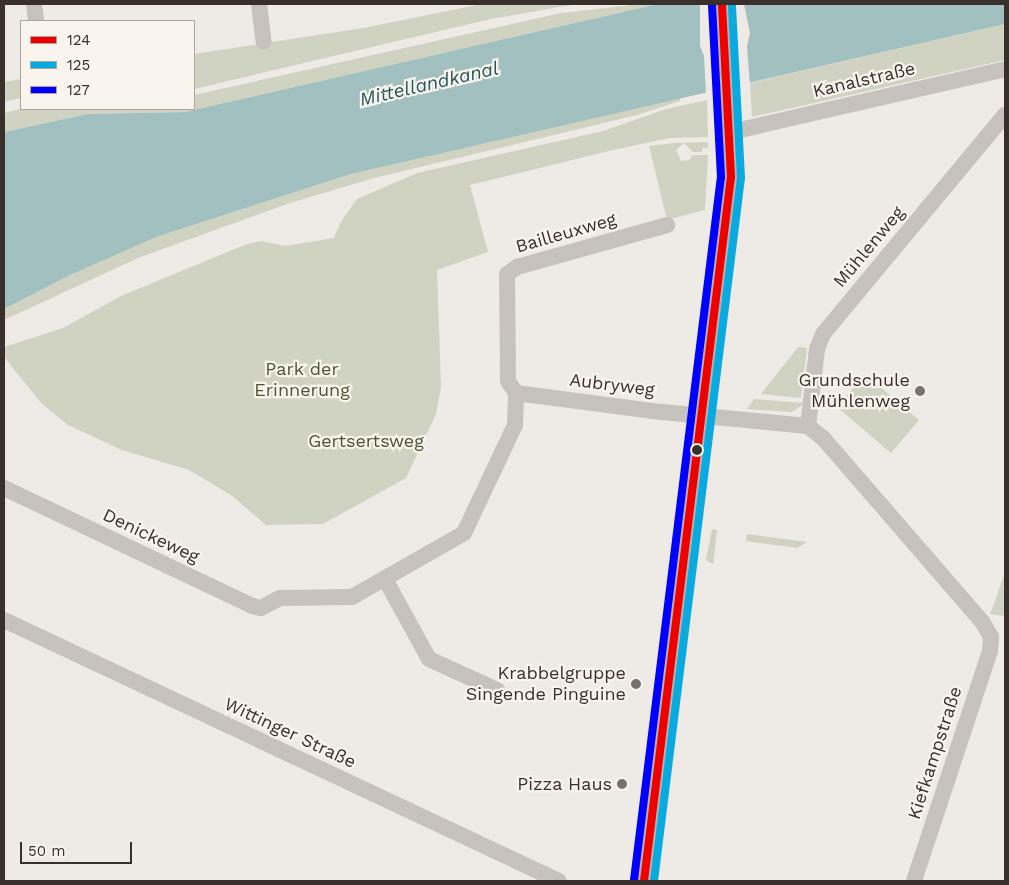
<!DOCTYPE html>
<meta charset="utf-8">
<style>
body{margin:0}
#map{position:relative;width:1009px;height:885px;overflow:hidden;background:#eeeae6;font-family:"Work Sans",sans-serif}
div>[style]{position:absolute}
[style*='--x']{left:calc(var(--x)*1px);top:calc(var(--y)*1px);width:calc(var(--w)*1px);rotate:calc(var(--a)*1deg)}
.green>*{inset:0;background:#d0d3c1}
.water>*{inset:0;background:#a2c0bf}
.pier>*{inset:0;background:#eeeae6}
.minor>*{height:16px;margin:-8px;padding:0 8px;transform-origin:8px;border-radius:8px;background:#c8c2be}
.secondary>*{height:22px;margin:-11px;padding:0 11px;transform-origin:11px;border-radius:11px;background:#b8b2ae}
.bus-1>*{height:8px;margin:-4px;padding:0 4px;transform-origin:4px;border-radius:4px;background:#e00}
.bus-2>*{height:8px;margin:-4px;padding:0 4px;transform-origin:4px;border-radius:4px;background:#09aadf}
.bus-3>*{height:8px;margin:-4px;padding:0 4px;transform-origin:4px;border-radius:4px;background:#00f}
.dots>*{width:14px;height:14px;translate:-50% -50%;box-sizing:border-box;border:2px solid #faf4ee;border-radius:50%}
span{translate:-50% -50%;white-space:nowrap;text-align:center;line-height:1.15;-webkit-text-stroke:4.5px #faf4ee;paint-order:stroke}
.street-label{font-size:18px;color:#39302c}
.park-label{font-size:18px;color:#4a5631}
.poi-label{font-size:18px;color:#39302c}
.right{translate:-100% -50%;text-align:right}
.water-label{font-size:19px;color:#245759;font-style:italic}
.frame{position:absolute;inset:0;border:5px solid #39302c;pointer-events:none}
.legend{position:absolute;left:20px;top:20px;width:175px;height:90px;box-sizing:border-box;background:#faf4ee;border:1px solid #ada6a0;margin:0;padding:6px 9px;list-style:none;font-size:15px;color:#39302c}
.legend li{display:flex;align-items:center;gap:10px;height:25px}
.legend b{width:25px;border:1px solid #ada6a0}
.scale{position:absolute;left:20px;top:842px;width:112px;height:22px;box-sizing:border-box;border:2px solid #39302c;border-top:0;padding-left:6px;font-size:15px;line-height:18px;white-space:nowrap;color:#39302c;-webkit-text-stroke:4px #faf4ee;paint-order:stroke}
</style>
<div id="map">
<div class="green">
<div style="clip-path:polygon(482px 4px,577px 4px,491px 19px,194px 89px,194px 54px,363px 28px)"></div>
<div style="clip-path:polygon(641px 4px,658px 4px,185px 112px,88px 114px,4px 132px,4px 113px,20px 109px,194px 109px,194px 95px,561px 13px)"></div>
<div style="clip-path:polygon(1005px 24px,1005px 60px,752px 117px,750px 83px)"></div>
<div style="clip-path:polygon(21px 79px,21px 98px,4px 102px,4px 82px)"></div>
<div style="clip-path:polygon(680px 97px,680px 101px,637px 115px,374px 178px,287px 204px,138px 258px,4px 320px,4px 309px,70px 275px,159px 236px,351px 174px)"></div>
<div style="clip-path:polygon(707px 100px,708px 137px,670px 138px,613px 150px,470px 185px,488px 252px,437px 270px,441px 387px,436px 414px,406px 478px,323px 524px,266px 525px,231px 495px,189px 470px,122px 450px,68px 425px,42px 404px,4px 357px,4px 347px,63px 328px,121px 296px,247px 244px,262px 241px,285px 246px,334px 238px,342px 220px,357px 199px,417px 173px,603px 131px,666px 109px)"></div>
<div style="clip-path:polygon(708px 142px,708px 148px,702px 148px,702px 152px,693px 152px,684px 143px,676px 150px,681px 161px,689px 160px,693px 155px,708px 155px,705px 210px,667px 220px,649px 146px,674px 143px)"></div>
<div style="clip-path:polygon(798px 347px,807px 348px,801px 398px,761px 394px)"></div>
<div style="clip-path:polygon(865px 374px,919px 420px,891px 453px,837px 407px)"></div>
<div style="clip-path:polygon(754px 399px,805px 403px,792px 412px,747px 409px)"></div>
<div style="clip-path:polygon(712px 529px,717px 530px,713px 564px,706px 560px)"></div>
<div style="clip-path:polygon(747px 534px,807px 542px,797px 548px,746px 541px)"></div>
<div style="clip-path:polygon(1005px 573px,1005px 616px,990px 614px,992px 609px)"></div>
</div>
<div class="water">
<div style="clip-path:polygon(658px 4px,1005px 4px,1005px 24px,351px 174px,159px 236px,70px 275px,4px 309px,4px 132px,88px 114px,185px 112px)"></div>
</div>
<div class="pier">
<div style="clip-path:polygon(700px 4px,744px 4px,750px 33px,747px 46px,750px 85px,706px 94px,704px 56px,700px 46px)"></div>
</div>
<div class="minor">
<div style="--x:34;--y:4;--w:17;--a:83"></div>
<div style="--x:259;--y:4;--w:38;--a:83"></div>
<div style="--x:731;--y:132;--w:281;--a:-12.9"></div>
<div style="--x:516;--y:393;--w:137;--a:7.5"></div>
<div style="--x:652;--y:411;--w:157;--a:5.5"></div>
<div style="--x:808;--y:426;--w:19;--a:39"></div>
<div style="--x:823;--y:438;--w:245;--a:49.1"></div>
<div style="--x:983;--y:623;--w:16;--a:60"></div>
<div style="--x:991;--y:637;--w:14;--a:94"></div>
<div style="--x:990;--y:651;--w:242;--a:108.3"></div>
<div style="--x:516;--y:393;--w:14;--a:-124"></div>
<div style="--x:508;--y:381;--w:107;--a:-90.5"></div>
<div style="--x:507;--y:274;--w:12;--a:-35"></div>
<div style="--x:517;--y:267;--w:156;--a:-15.6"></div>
<div style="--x:808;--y:426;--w:78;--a:-83.3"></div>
<div style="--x:817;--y:349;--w:16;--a:-68"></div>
<div style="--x:823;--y:334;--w:285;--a:-50.3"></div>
<div style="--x:4;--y:488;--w:275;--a:25.4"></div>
<div style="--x:252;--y:606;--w:9;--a:13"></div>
<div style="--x:261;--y:608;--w:21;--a:-28"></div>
<div style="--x:280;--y:598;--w:72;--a:-0.8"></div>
<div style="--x:352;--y:597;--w:129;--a:-29.7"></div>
<div style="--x:464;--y:533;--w:119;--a:-64.7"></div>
<div style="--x:515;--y:425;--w:32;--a:-88"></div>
<div style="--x:385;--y:579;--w:91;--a:61.2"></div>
<div style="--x:429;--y:659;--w:75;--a:24.5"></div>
<div style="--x:4;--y:620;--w:613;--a:25.19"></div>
</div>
<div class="secondary">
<div style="--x:644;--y:881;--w:709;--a:-82.96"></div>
<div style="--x:731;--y:177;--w:173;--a:-93"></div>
</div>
<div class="bus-1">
<div style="--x:644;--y:881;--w:709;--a:-82.96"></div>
<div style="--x:731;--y:177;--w:173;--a:-93"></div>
</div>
<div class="bus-2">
<div style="--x:654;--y:881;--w:708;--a:-82.95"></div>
<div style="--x:741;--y:178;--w:174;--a:-93"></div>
</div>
<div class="bus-3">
<div style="--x:634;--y:880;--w:708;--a:-82.95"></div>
<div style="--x:721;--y:177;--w:172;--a:-93"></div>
</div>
<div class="dots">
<div style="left:920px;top:391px;background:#78716d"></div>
<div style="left:697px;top:450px;background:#39302c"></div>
<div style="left:636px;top:684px;background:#78716d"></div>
<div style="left:622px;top:784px;background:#78716d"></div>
</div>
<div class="street-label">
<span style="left:864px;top:80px;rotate:-13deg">Kanalstraße</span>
<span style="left:566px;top:233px;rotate:-16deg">Bailleuxweg</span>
<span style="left:869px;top:247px;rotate:-50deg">Mühlenweg</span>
<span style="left:612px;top:385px;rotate:7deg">Aubryweg</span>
<span style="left:151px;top:536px;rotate:25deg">Denickeweg</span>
<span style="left:290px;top:733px;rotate:25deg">Wittinger Straße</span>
<span style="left:935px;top:753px;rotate:-72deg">Kiefkampstraße</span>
</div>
<div class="park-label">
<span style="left:302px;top:380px">Park der<br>Erinnerung</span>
<span style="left:366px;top:441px">Gertsertsweg</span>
</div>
<div class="poi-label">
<span class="right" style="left:910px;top:391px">Grundschule<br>Mühlenweg</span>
<span class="right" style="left:626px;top:684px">Krabbelgruppe<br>Singende Pinguine</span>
<span class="right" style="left:612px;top:784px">Pizza Haus</span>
</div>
<div class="water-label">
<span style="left:429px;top:84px;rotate:-13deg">Mittellandkanal</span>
</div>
<div class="frame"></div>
<ul class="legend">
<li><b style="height:6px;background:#e00"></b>124</li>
<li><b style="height:6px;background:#09aadf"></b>125</li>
<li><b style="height:6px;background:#00f"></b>127</li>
</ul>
<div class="scale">50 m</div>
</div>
